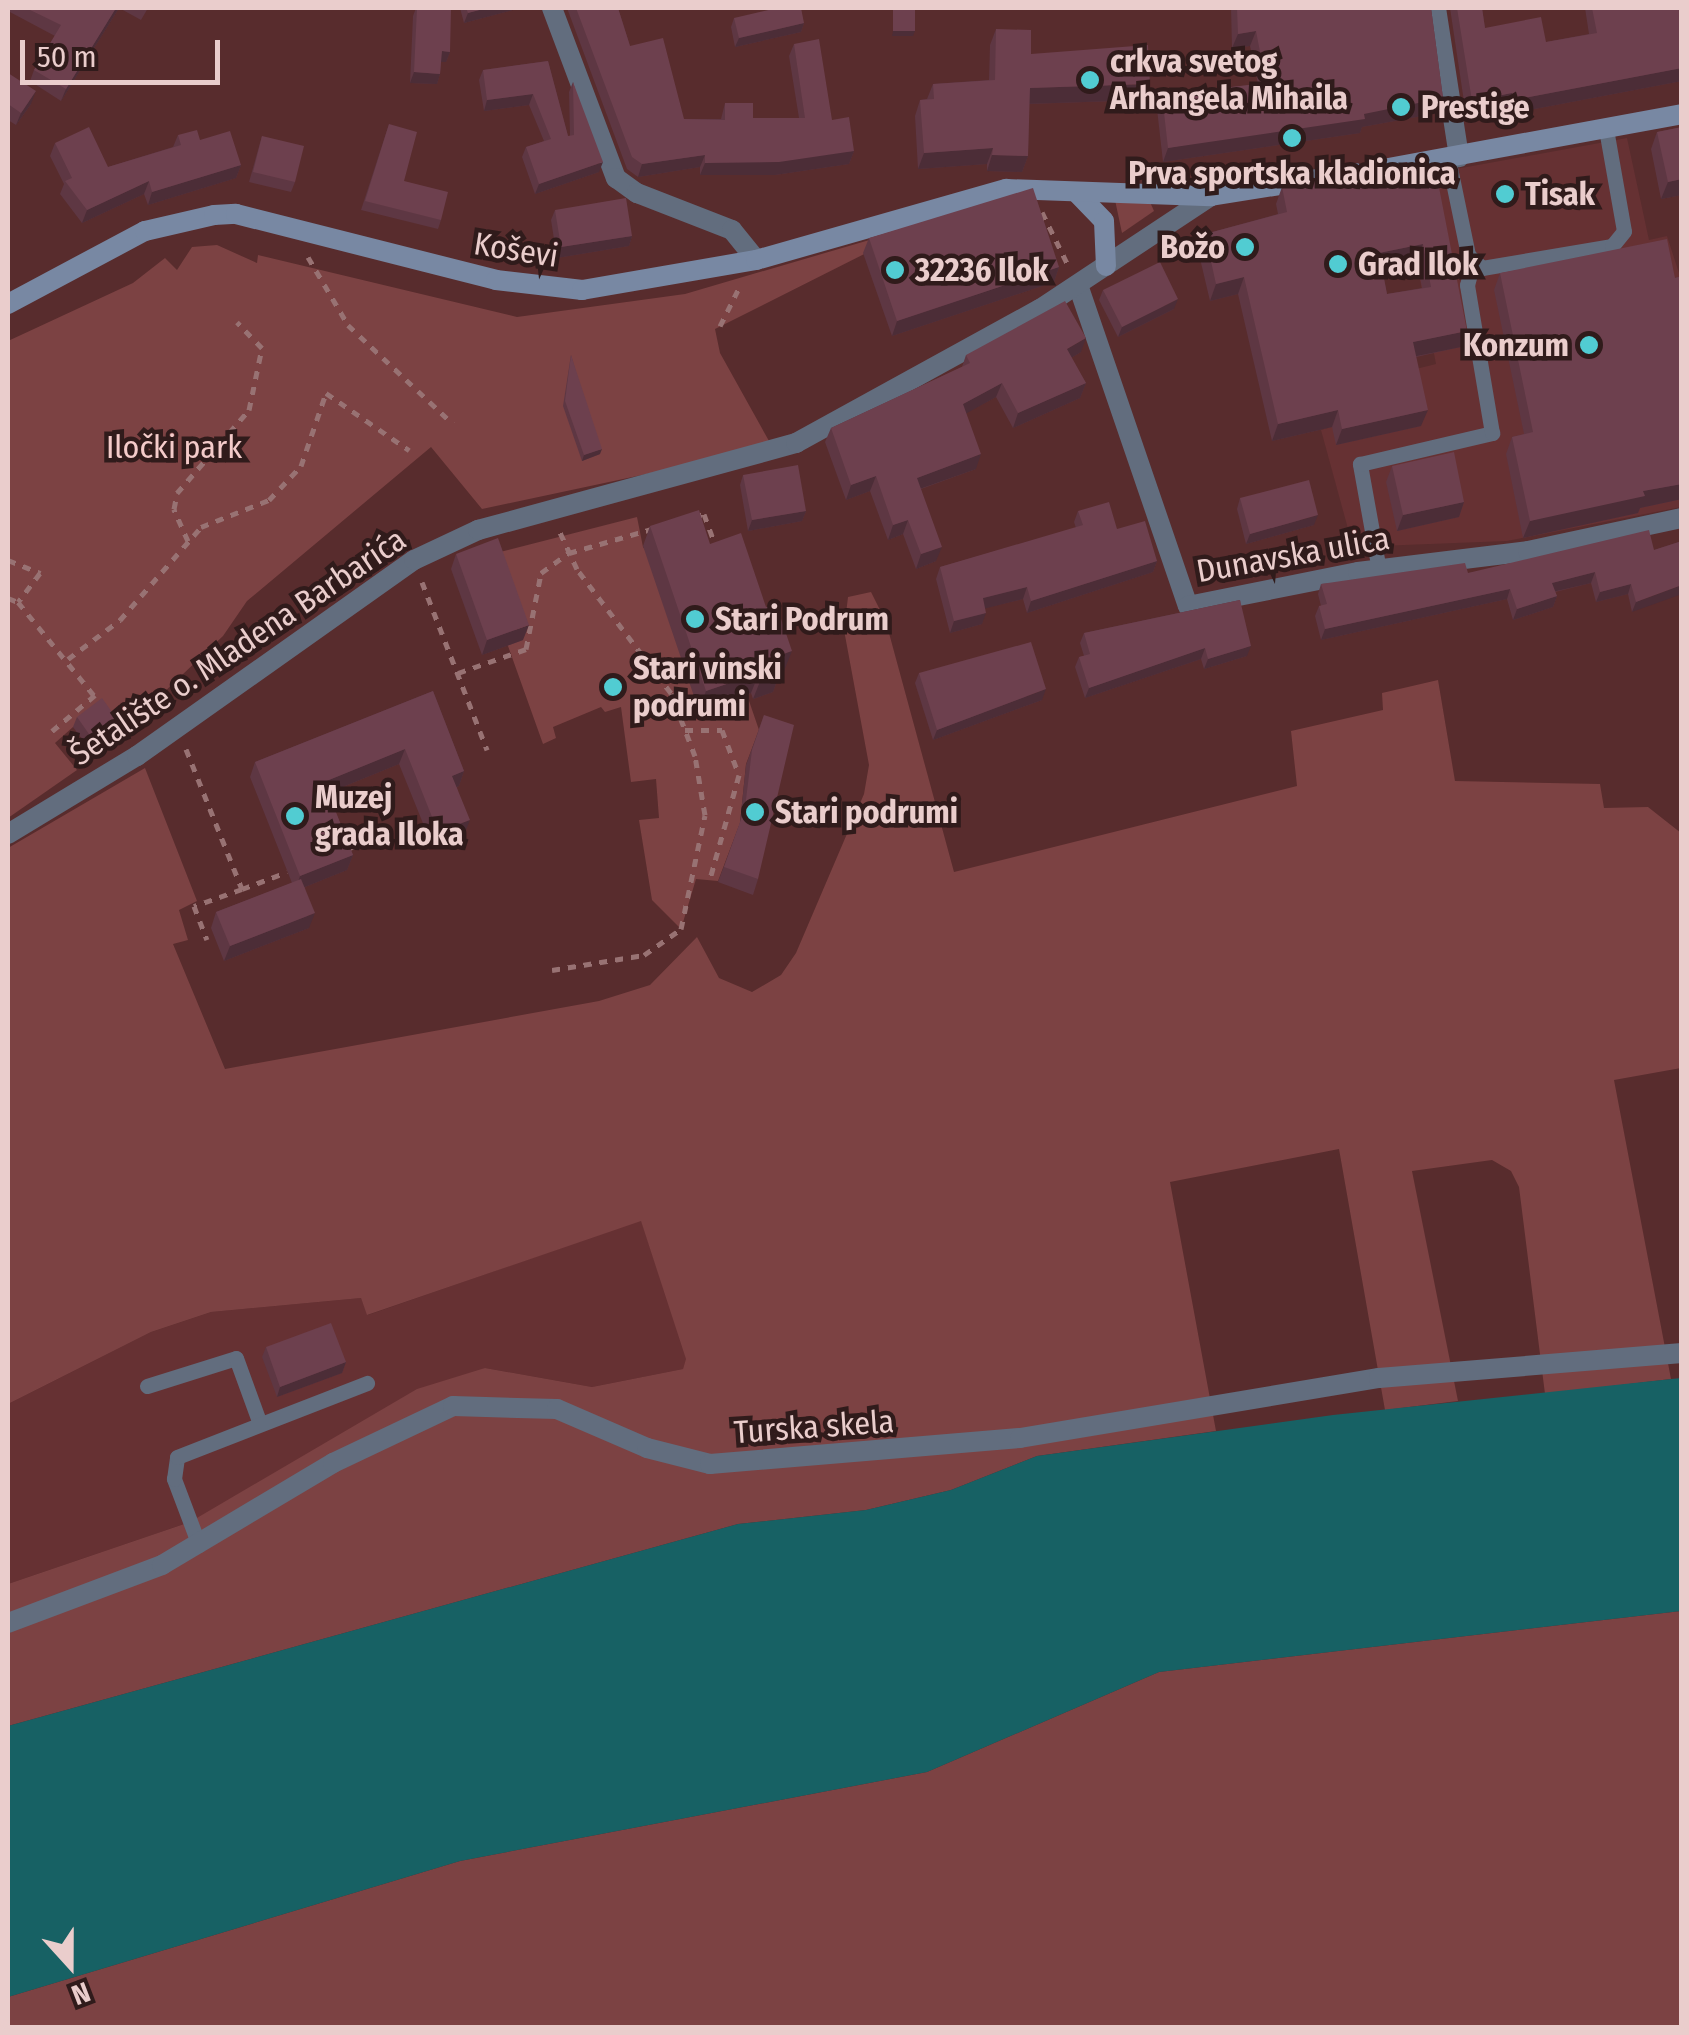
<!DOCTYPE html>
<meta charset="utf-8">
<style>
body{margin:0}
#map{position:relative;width:1689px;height:2035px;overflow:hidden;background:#582c2d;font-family:"Fira Sans Condensed",sans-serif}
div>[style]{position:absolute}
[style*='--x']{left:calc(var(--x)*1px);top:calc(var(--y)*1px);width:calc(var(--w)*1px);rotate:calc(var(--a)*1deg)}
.built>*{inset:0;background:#663133}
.green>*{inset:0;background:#7c4243}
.water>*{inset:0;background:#176164}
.path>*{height:5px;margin-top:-2.5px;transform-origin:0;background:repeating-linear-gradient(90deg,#987273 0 8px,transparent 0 16px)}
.service>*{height:15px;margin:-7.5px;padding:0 7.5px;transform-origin:7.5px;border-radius:7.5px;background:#626d7e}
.minor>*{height:20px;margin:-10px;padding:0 10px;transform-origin:10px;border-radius:10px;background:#626d7e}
.secondary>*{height:20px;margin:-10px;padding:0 10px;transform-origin:10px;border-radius:10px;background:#7888a3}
.wall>*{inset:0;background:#5e3743}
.shaded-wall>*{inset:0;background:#4c2d37}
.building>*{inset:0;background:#6d404e}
.dots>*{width:28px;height:28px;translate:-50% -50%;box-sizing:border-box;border:5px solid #301b1b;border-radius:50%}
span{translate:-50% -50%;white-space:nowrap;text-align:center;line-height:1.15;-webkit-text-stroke:9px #301b1b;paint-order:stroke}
.poi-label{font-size:32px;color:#eacdcc;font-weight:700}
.left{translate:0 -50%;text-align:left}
.right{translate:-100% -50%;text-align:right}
.street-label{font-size:32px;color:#eacdcc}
.park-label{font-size:32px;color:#f4cbca}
.frame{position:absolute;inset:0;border:10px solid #eacdcc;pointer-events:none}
.north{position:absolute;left:20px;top:1915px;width:100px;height:100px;-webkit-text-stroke:8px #301b1b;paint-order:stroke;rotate:159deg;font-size:28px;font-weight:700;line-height:40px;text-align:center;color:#eacdcc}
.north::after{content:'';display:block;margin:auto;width:35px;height:45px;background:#eacdcc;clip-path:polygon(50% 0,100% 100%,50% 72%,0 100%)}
.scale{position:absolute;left:20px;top:40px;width:200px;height:45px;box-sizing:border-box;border:5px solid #eacdcc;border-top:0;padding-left:12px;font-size:30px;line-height:35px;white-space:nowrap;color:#eacdcc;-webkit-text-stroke:8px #301b1b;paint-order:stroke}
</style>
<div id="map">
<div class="built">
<div style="clip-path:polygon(1627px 138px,1649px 240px,1667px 236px,1681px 279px,1681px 507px,1507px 541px,1353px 547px,1321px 430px,1331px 427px,1323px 392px,1436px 364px,1401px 179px)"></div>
<div style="clip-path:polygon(641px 1220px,687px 1358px,683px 1369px,592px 1387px,485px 1368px,190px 1522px,8px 1584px,8px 1404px,151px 1332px,211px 1312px,361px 1298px,368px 1315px)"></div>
</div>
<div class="green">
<div style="clip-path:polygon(1115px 200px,1150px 202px,1154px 211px,1122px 233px)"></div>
<div style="clip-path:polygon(924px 224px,715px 329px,720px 353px,769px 441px,750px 452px,482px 509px,431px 447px,247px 601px,223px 636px,118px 736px,73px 727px,55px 743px,77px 770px,8px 818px,8px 341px,133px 283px,165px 258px,177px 270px,192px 247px,217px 245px,257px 263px,258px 255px,517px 317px,685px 294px)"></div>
<div style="clip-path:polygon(637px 517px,643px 547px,747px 695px,759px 730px,746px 764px,740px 823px,718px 881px,696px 879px,681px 929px,652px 900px,639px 820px,659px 818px,656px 779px,631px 782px,621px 707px,605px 712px,601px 707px,553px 727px,556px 738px,543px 744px,508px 646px,492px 554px)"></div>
<div style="clip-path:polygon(871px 592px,886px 622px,954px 872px,1297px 786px,1291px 731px,1383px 710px,1382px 693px,1438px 680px,1455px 781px,1600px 784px,1604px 808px,1648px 807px,1681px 833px,1681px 1068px,1614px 1080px,1671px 1379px,1545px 1394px,1519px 1187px,1511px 1171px,1492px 1160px,1412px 1171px,1458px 1401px,1385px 1410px,1339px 1149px,1170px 1182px,1216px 1431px,1037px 1456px,951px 1490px,866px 1510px,738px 1524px,8px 1726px,8px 1584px,190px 1522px,417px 1389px,485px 1368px,592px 1387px,683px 1369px,686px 1359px,641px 1221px,367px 1315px,361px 1298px,211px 1312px,151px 1332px,8px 1404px,8px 848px,145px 768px,197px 901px,179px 910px,188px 940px,173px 944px,225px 1069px,599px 1001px,650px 985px,697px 937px,719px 978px,752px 992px,781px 975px,796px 953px,864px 794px,869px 765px,844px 630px,848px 597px)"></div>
<div style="clip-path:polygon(1681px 1611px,1681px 2027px,8px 2028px,8px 1997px,460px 1861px,927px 1772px,1159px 1672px)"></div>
</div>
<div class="water">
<div style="clip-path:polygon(1681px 1378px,1681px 1611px,1159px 1672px,927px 1772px,460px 1861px,8px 1997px,8px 1726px,738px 1524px,866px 1510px,951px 1490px,1037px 1456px,1333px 1415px)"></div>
</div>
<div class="path">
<div style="--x:1042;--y:212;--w:59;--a:63.9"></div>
<div style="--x:308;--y:257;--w:79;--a:59.5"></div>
<div style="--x:348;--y:325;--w:144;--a:43.3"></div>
<div style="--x:720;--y:326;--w:47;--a:-63.4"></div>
<div style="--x:694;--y:517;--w:10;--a:-17"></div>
<div style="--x:704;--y:514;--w:33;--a:70"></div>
<div style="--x:188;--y:541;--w:35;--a:-114"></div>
<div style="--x:174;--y:509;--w:16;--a:-79"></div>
<div style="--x:177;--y:493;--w:110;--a:-49.1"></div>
<div style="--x:249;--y:410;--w:63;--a:-78.2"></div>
<div style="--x:262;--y:348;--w:36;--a:-134"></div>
<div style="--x:8;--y:560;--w:35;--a:22"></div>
<div style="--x:40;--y:573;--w:36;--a:127"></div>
<div style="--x:422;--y:582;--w:180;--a:68.8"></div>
<div style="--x:8;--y:598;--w:11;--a:22"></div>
<div style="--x:18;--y:602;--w:132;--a:50.9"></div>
<div style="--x:68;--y:659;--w:65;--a:-36.9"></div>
<div style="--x:120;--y:620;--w:123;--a:-48.9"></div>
<div style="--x:201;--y:527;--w:73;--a:-21.7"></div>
<div style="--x:269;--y:500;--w:47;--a:-46.7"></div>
<div style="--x:301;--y:466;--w:77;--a:-71.1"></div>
<div style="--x:326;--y:393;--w:101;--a:34.5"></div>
<div style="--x:458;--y:673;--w:72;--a:-19.4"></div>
<div style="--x:526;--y:649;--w:77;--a:-78.8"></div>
<div style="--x:541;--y:573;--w:34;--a:-36"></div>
<div style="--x:569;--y:553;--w:90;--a:-16.2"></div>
<div style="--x:685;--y:730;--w:37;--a:0"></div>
<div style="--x:722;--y:730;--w:48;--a:69.3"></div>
<div style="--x:739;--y:775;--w:108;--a:105.6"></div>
<div style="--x:52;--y:731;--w:56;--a:-39.9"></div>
<div style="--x:186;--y:749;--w:151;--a:68.2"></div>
<div style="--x:242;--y:889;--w:51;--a:160.5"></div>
<div style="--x:194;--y:906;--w:36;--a:69"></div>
<div style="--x:347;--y:849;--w:27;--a:-20"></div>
<div style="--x:242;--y:889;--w:48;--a:-20.7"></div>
<div style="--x:552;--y:970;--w:93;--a:-9.3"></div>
<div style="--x:644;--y:955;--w:45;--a:-35.1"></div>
<div style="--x:681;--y:929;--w:116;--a:-78.1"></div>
<div style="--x:705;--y:815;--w:60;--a:-99.6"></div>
<div style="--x:695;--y:756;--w:67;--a:-110.9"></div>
<div style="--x:671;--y:693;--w:156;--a:-127.2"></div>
<div style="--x:577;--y:569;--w:43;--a:-114.8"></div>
</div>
<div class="service">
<div style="--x:1448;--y:158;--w:99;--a:78.3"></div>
<div style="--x:1468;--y:255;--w:19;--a:43"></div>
<div style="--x:1482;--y:268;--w:132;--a:-9.6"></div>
<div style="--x:1612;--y:246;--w:19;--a:-51"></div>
<div style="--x:1624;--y:231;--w:104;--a:-100"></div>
<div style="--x:1379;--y:570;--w:108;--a:-100.2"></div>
<div style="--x:1360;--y:464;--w:136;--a:-13.2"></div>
<div style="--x:1492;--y:433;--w:150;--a:-99.6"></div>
<div style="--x:1467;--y:285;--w:23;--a:-75"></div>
<div style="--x:147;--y:1386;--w:93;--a:-17.5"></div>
<div style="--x:236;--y:1358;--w:70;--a:70"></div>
<div style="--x:199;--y:1545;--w:71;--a:-110.7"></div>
<div style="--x:174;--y:1479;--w:22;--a:-82"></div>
<div style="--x:177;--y:1457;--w:204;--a:-21.3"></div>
</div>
<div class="minor">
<div style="--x:552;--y:8;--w:182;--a:69.4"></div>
<div style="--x:616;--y:178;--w:26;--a:36"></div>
<div style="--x:637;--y:193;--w:102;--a:21.3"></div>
<div style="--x:732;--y:230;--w:38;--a:51"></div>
<div style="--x:1436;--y:8;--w:151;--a:81.2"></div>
<div style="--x:1078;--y:285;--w:339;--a:71.1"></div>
<div style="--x:1188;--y:606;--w:173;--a:-11.3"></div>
<div style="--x:1358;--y:572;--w:171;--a:-7"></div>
<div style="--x:1528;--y:551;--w:157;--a:-12.1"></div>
<div style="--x:8;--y:834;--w:151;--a:-31.2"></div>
<div style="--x:137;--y:756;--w:339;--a:-35.3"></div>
<div style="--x:414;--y:560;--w:71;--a:-25.1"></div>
<div style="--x:478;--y:530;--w:330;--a:-15.3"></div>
<div style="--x:796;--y:443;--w:278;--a:-28.8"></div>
<div style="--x:1040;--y:309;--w:205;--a:-33.5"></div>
<div style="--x:8;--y:1623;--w:165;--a:-20.6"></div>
<div style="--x:162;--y:1565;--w:199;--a:-30.8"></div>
<div style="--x:333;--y:1463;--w:133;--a:-25.4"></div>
<div style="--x:453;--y:1406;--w:104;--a:1.7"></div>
<div style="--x:557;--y:1409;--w:98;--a:23.4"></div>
<div style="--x:647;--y:1448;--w:65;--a:14.3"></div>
<div style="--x:710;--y:1464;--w:311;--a:-4.8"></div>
<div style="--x:1020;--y:1438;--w:364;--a:-9.5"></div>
<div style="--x:1379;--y:1378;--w:304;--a:-4.7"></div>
</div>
<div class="secondary">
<div style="--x:1383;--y:169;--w:304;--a:-10.4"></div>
<div style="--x:1076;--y:192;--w:40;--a:46"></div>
<div style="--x:1104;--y:221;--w:45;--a:87.5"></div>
<div style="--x:8;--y:304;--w:155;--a:-28.1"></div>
<div style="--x:145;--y:231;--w:71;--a:-13.1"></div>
<div style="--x:214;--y:215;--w:22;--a:-3"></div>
<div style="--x:236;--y:214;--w:268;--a:14.2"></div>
<div style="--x:496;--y:280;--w:87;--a:6.6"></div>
<div style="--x:582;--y:290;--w:177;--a:-9.8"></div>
<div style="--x:756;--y:260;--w:260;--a:-15.9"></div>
<div style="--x:1006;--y:189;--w:205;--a:2"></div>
<div style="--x:1211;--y:196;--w:146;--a:-9.1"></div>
</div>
<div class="wall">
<div style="clip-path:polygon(8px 8px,119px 8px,61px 101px,30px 81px,34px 70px,55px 36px,8px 11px)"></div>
<div style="clip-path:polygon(121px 8px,148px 8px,141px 20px,121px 9px)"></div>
<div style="clip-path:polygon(416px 8px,450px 52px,446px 62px,441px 62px,440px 74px,437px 84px,410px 83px,413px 16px)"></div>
<div style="clip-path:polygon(460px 8px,520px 8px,464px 23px)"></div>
<div style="clip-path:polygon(567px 8px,618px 8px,630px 46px,684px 119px,721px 119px,725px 103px,753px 118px,799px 118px,789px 56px,794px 44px,832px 120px,854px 151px,849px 164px,775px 175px,700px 175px,700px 167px,638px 177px,627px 169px)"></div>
<div style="clip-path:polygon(1231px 8px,1431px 8px,1443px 98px,1438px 113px,1362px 127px,1360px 133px,1163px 162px,1157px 109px,1162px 95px,1258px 84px,1250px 46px,1232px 48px)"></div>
<div style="clip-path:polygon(1450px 8px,1482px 8px,1485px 28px,1546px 42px,1589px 34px,1585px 8px,1682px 8px,1682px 81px,1508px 114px,1507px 107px,1466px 115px)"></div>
<div style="clip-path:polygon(734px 18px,804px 23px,801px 32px,735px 47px,731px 27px)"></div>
<div style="clip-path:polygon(996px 29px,1031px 54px,1144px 100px,1029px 104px,1028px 156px,1022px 172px,987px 171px,987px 164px,918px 169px,915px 116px,920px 100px,927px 99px,933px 84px,989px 80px,990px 45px)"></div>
<div style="clip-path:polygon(548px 61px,568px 136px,570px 136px,569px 92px,573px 82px,599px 172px,535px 194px,522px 157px,526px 147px,544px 141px,529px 105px,484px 111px,479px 80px,483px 70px)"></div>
<div style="clip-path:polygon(8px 73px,31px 104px,16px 125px,8px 120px)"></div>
<div style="clip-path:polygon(389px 124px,404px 181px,441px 220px,438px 229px,361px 210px)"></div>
<div style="clip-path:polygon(1682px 127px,1682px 195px,1661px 199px,1651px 149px,1657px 132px)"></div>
<div style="clip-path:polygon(178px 135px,200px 140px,241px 165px,236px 178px,148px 205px,144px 194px,82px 223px,60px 194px,64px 184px,50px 156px,55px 143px,108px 167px,173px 147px)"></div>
<div style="clip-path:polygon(262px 136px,295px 182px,291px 192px,249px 182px)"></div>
<div style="clip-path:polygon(evenodd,1410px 177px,1461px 347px,1416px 357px,1421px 426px,1336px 445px,1332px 427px,1272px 441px,1238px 294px,1210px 301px,1198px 250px,1205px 234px,1278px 214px,1276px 204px,1282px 187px,1410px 177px,1417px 261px,1422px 288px,1387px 294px,1382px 268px,1417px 261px)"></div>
<div style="clip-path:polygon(555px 210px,632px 236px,629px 246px,557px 258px,551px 220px)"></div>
<div style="clip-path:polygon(869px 238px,1059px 267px,1054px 282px,892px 336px,863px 253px)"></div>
<div style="clip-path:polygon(1500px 273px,1675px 278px,1682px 276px,1682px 499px,1640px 508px,1638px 513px,1523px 538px,1506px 454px,1512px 437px,1524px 434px,1494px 290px)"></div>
<div style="clip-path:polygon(1103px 290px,1174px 309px,1118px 337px,1099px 300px)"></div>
<div style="clip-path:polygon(1081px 352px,1071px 358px,1086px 383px,1080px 398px,1013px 428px,996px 397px,966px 413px,976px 469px,921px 489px,936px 561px,916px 569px,903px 534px,888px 540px,870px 491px,846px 500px,825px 442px,831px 428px,962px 367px,966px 355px)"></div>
<div style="clip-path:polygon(571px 355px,600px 454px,582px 461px,563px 406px)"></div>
<div style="clip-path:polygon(1392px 466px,1464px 502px,1459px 517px,1397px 531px,1386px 482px)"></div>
<div style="clip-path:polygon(743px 475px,806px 511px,802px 521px,748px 531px,740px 485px)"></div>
<div style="clip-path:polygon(1240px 498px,1314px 525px,1246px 544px,1237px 509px)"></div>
<div style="clip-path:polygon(1078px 511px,1117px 529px,1157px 561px,1153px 572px,1027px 613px,1023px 599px,985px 608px,982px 624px,950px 633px,936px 579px,940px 567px,1076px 528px,1074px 522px)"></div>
<div style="clip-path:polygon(650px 526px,710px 544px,784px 671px,780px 672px,773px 692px,753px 699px,751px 693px,699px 711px,643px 546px)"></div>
<div style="clip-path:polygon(1682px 541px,1632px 612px,1628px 594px,1596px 602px,1591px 583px,1555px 592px,1557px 596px,1553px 607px,1513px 620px,1507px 599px,1321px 640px,1315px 616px,1319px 606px,1321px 606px,1318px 594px,1321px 584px,1468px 573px,1654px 550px)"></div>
<div style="clip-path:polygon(456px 554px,523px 640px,482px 655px,451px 569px)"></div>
<div style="clip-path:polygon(1240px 600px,1247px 656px,1204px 669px,1201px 659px,1085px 698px,1075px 667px,1079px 657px,1084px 656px,1080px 643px,1084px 633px)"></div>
<div style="clip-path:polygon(919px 673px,1042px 700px,933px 740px,915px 683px)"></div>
<div style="clip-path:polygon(433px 691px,464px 771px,459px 786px,457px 787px,464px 835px,433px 848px,399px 764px,328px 793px,353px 855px,347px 870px,305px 887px,309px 928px,224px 961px,211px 928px,216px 912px,292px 883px,250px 777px,255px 762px)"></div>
<div style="clip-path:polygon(764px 715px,758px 879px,753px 895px,718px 882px,740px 823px,746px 765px)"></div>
<div style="clip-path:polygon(77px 717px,118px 736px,93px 754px,73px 727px)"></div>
<div style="clip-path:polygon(266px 1347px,346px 1362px,342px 1373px,277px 1397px,262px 1357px)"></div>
</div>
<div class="shaded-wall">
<div style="clip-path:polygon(116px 8px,119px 8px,61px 101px,66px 89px)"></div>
<div style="clip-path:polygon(487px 8px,520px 8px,464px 23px,468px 13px)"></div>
<div style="clip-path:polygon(804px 23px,801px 32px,735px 47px,739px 38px)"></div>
<div style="clip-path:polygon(893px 31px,915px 31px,913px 36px,892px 36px)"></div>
<div style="clip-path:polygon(1256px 31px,1250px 46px,1232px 48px,1238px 34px)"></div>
<div style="clip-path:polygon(442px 51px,450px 52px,446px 62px,438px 62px)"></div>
<div style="clip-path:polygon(1682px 68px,1682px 81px,1508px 114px,1513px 100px)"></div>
<div style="clip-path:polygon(414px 72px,440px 74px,437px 84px,410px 83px)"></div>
<div style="clip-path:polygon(1150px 84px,1144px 100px,1024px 104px,1030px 88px)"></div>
<div style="clip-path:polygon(36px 91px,31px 104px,16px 125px,21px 113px)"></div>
<div style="clip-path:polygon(1512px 93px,1507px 107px,1466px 115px,1472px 101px)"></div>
<div style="clip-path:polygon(533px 94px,529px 105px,484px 111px,487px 100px)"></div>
<div style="clip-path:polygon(1443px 98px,1438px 113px,1362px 127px,1360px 133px,1163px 162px,1168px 148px)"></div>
<div style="clip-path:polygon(993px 148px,987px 164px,918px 169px,924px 153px)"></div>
<div style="clip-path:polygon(854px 151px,849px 164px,775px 175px,700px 175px,705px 163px)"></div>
<div style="clip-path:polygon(705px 155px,700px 167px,638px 177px,642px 164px)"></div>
<div style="clip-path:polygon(992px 155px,1028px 156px,1022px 172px,987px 171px)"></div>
<div style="clip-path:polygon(603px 162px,599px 172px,535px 194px,539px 184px)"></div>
<div style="clip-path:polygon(241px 165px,236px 178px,148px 205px,152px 192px)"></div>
<div style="clip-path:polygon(1682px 179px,1682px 195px,1661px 199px,1668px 182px)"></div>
<div style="clip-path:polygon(149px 181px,144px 194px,82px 223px,87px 210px)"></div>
<div style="clip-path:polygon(632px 236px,629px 246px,557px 258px,561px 247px)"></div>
<div style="clip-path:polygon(1423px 244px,1417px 261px,1373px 270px,1379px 253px)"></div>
<div style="clip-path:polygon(1059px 267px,1054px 282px,892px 336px,897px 321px)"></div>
<div style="clip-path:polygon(1244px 277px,1238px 294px,1210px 301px,1216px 284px)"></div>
<div style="clip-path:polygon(1178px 299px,1174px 309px,1118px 337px,1122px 327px)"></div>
<div style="clip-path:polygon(1467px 331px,1461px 347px,1407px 358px,1413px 342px)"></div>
<div style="clip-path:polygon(1086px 338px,1081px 352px,1061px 364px,1067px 349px)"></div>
<div style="clip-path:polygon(1002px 383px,996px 397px,958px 418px,963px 404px)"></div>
<div style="clip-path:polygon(1086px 383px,1080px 398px,1013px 428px,1018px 413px)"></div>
<div style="clip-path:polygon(1338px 410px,1332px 427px,1272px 441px,1278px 424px)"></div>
<div style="clip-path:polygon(1428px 410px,1421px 426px,1336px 445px,1342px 429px)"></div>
<div style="clip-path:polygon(602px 449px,600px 454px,582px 461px,584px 455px)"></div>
<div style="clip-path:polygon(981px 454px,976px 469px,911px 492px,917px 478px)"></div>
<div style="clip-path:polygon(876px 476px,870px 491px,846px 500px,851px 485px)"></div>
<div style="clip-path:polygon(1682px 484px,1682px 499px,1640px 508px,1638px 513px,1523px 538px,1530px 521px,1643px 491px)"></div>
<div style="clip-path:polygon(1464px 502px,1459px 517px,1397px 531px,1403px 515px)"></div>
<div style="clip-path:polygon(806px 511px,802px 521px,748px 531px,752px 520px)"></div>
<div style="clip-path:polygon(1318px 515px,1314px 525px,1246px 544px,1250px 534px)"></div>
<div style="clip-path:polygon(908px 520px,903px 534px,888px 540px,893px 525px)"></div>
<div style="clip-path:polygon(942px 547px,936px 561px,916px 569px,921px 554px)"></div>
<div style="clip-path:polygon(1157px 561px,1153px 572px,1027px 613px,1031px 601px)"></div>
<div style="clip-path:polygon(1595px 572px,1591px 583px,1548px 593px,1552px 583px)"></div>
<div style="clip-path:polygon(1631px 584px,1628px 594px,1596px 602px,1600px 592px)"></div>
<div style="clip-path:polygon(1682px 585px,1682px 594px,1632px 612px,1636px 602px)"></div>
<div style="clip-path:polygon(1027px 587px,1023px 599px,979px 610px,983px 598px)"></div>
<div style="clip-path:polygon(1510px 589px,1507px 599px,1321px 640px,1325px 629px)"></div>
<div style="clip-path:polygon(1557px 596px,1553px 607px,1513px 620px,1517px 609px)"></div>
<div style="clip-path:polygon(986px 613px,982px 624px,950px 633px,954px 621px)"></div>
<div style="clip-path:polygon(529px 625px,523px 640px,482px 655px,487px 640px)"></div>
<div style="clip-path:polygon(1251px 646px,1247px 656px,1204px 669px,1208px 659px)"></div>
<div style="clip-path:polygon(1205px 648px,1201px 659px,1085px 698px,1089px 688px)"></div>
<div style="clip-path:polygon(792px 651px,784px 671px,780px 672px,773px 692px,753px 699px,761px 679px,775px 657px)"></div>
<div style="clip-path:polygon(759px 673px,751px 693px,699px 711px,706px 691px)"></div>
<div style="clip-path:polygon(1046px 689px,1042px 700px,933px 740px,937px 730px)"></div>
<div style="clip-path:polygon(122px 726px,118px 736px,93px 754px,96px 744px)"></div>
<div style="clip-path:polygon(405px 749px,399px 764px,318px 797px,324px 782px)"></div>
<div style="clip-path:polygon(464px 771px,459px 786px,447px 791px,452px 776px)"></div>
<div style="clip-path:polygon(470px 820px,464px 835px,433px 848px,438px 832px)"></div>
<div style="clip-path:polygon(353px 855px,347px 870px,295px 891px,300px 876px)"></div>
<div style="clip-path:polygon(315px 913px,309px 928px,224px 961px,230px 946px)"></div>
<div style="clip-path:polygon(346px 1362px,342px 1373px,277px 1397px,280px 1387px)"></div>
</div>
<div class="building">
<div style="clip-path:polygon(26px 8px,116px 8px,66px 89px,34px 70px,61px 25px)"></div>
<div style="clip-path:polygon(417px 8px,451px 8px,450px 52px,442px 51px,440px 74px,414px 72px)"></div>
<div style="clip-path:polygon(466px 8px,487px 8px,468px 13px)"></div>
<div style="clip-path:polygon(576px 8px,618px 8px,630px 46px,663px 38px,684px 119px,725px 120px,725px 103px,753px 103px,753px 118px,805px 118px,794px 44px,819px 39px,832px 120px,849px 117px,854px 151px,779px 162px,705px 163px,705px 155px,642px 164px,632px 157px)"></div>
<div style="clip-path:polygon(777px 8px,801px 8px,804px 23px,739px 38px,734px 18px)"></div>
<div style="clip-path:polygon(893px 8px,915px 8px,915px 31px,893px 31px)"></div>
<div style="clip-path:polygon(1237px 8px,1431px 8px,1443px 98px,1364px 114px,1365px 119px,1168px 148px,1162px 95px,1266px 83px,1256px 31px,1238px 34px)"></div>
<div style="clip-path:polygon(1457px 8px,1482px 8px,1485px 28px,1541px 17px,1546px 42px,1597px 33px,1592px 8px,1682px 8px,1682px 68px,1513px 100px,1512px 93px,1472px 101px)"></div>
<div style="clip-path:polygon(996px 29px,1031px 30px,1031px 54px,1148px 45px,1150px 84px,1030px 88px,1028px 156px,992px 155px,993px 148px,924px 153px,920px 100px,934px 99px,933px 84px,995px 80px)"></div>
<div style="clip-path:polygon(548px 61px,568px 136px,574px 135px,573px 82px,603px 162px,539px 184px,526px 147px,551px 139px,533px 94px,487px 100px,483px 70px)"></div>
<div style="clip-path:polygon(8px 73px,36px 91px,21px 113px,8px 104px)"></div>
<div style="clip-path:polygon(389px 124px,417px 132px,404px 181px,448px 192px,441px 220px,365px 201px)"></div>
<div style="clip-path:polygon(89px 127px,108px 167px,181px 145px,178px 135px,197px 130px,200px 140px,230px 131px,241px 165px,152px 192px,149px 181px,87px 210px,65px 181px,72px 178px,55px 143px)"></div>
<div style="clip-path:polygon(1682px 127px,1682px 179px,1668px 182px,1657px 132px)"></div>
<div style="clip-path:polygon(262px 136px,304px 146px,295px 182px,253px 172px)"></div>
<div style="clip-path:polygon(evenodd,1407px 162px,1410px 177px,1436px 172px,1467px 331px,1413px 342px,1428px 410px,1342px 429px,1338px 410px,1278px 424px,1244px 277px,1216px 284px,1205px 234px,1287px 212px,1282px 187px,1407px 162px,1423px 244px,1431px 287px,1387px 294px,1379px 253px,1423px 244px)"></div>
<div style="clip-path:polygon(1033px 188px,1059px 267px,897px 321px,869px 238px)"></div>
<div style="clip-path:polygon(626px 198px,632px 236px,561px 247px,555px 210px)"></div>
<div style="clip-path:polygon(1667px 239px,1675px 278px,1682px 276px,1682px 484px,1643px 491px,1645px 496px,1530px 521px,1512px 437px,1533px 432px,1500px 273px)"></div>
<div style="clip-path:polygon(1160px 262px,1178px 299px,1122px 327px,1103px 290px)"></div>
<div style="clip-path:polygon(1065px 301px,1086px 338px,1067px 349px,1086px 383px,1018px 413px,1002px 383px,963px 404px,981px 454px,917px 478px,942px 547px,921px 554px,908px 520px,893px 525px,876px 476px,851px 485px,831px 428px,970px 363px,966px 355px)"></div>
<div style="clip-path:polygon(571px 355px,602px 449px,584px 455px,565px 401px)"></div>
<div style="clip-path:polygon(1454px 452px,1464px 502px,1403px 515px,1392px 466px)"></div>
<div style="clip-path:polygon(798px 465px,806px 511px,752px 520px,743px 475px)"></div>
<div style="clip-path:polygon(1309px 480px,1318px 515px,1250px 534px,1240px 498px)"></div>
<div style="clip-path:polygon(1109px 502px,1117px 529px,1145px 521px,1157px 561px,1031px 601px,1027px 587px,983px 598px,986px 613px,954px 621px,940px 567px,1083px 525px,1078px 511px)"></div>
<div style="clip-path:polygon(699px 510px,710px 544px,741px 533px,766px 607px,776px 604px,792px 651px,775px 657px,780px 672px,761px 679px,759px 673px,706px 691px,650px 526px)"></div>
<div style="clip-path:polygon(1649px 530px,1654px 550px,1682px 541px,1682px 585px,1636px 602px,1631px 584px,1600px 592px,1595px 572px,1552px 583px,1557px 596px,1517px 609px,1510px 589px,1325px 629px,1319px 606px,1327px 604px,1321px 584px,1465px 563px,1468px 573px)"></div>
<div style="clip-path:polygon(498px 538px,529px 625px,487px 640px,456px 554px)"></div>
<div style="clip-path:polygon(1240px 600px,1251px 646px,1208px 659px,1205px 648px,1089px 688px,1079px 657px,1090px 654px,1084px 633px)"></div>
<div style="clip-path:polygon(1031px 642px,1046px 689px,937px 730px,919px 673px)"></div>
<div style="clip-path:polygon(433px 691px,464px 771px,452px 776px,470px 820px,438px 832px,405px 749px,324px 782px,353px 855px,300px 876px,255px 762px)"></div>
<div style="clip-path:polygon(102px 698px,122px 726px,96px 744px,77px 717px)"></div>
<div style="clip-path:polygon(764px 715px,794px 725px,758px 879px,724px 867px,745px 808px,752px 750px)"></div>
<div style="clip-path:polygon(301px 879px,315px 913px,230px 946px,216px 912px)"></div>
<div style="clip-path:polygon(331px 1323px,346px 1362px,280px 1387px,266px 1347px)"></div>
</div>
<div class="dots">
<div style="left:1090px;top:80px;background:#51ccd2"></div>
<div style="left:1401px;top:107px;background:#51ccd2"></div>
<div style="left:1292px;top:138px;background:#51ccd2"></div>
<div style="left:1505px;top:194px;background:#51ccd2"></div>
<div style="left:1245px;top:247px;background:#51ccd2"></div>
<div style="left:1338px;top:264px;background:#51ccd2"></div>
<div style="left:895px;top:270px;background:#51ccd2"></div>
<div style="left:1589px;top:345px;background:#51ccd2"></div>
<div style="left:695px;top:619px;background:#51ccd2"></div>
<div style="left:613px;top:687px;background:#51ccd2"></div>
<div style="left:755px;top:812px;background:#51ccd2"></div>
<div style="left:295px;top:816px;background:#51ccd2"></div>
</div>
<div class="poi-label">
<span class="left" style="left:1110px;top:80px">crkva svetog<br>Arhangela Mihaila</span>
<span class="left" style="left:1421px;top:107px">Prestige</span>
<span style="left:1292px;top:173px">Prva sportska kladionica</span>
<span class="left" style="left:1525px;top:194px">Tisak</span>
<span class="right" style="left:1225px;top:247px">Božo</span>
<span class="left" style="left:1358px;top:264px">Grad Ilok</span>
<span class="left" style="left:915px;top:270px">32236 Ilok</span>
<span class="right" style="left:1569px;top:345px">Konzum</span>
<span class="left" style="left:715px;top:619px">Stari Podrum</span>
<span class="left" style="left:633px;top:687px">Stari vinski<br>podrumi</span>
<span class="left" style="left:315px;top:816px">Muzej<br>grada Iloka</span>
<span class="left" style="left:775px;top:812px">Stari podrumi</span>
</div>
<div class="street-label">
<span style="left:516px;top:250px;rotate:9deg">Koševi</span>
<span style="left:1293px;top:555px;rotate:-10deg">Dunavska ulica</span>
<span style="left:238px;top:647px;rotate:-34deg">Šetalište o. Mladena Barbarića</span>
<span style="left:814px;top:1427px;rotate:-4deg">Turska skela</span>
</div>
<div class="park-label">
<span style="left:174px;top:447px">Iločki park</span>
</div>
<div class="frame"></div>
<div class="north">N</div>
<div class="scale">50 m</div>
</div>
